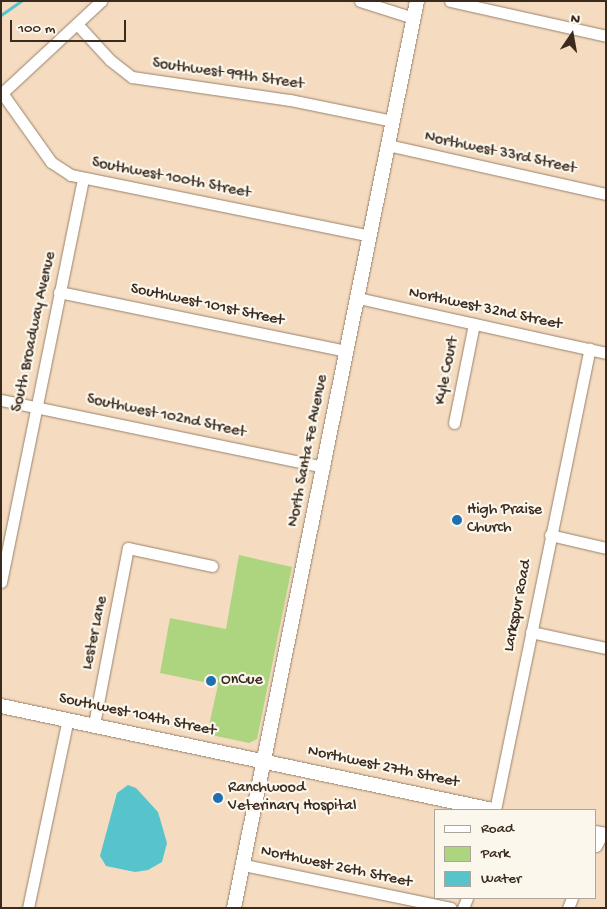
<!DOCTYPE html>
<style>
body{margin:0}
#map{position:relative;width:607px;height:909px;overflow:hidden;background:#f5dbbf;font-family:"Gochi Hand",sans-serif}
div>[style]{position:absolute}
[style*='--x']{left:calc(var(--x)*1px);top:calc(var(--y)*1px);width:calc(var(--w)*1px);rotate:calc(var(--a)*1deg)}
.green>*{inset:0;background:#add47f}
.water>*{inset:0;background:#57c4cc}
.stream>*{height:2.5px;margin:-1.25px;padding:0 1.25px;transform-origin:1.25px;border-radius:1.25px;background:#57c4cc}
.roads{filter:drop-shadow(0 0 1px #98826e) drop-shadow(0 0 1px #98826e)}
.minor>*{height:11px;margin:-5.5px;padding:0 5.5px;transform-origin:5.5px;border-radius:5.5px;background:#fff}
.major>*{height:14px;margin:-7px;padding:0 7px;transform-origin:7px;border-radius:7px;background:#fff}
.dots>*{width:14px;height:14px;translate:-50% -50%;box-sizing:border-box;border:2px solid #fbf7ec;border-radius:50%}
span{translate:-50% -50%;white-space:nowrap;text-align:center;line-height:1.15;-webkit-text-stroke:4.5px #fbf7ec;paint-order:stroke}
.street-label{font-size:16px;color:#3b2a1e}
.poi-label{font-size:16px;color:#3b2a1e}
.left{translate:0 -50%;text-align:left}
.frame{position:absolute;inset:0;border:2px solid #3b2a1e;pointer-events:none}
.legend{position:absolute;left:434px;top:809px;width:162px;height:90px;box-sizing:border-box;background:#fbf7ec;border:1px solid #aea59a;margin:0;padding:6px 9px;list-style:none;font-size:15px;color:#3b2a1e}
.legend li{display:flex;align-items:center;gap:10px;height:25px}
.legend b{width:25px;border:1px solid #aea59a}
.north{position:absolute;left:547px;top:10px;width:50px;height:50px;-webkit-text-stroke:4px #fbf7ec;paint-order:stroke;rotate:12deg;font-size:14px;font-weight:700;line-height:20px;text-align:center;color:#3b2a1e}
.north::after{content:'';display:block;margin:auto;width:18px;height:22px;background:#3b2a1e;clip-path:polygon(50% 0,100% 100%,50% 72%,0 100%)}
.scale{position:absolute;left:10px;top:20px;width:116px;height:22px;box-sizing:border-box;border:2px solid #3b2a1e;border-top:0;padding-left:6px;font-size:15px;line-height:18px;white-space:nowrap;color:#3b2a1e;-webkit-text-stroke:4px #fbf7ec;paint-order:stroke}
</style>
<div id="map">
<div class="green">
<div style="clip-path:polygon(239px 555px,292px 567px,257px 739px,249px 743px,207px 734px,218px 685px,160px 673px,170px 618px,226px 629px)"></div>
</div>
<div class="water">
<div style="clip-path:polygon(128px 785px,136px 788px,158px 812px,167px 843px,162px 862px,148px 870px,135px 872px,106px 866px,100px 856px,117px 793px)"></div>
</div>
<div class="stream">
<div style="--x:1;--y:15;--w:24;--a:-35"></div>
</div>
<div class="roads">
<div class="minor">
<div style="--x:360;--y:1;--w:57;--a:17.5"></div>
<div style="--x:450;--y:1;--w:160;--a:12.6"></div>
<div style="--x:77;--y:24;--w:49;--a:47.5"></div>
<div style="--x:110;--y:60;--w:28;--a:38"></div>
<div style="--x:132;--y:77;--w:160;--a:8.3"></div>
<div style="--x:290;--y:100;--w:105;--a:11.5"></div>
<div style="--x:2;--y:93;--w:85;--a:54.6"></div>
<div style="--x:51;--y:162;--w:24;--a:33"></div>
<div style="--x:71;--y:175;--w:305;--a:11.5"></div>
<div style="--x:1;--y:94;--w:137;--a:-42.9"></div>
<div style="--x:388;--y:145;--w:223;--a:12.7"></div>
<div style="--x:59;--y:292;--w:294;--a:11.6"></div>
<div style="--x:358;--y:298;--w:254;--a:12.5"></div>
<div style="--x:1;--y:400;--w:330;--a:11.7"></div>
<div style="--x:454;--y:423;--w:101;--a:-78.6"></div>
<div style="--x:550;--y:535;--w:57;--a:13.1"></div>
<div style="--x:1;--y:582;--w:412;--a:-78.5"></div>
<div style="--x:531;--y:632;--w:77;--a:12"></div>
<div style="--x:94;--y:724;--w:179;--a:-79.1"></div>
<div style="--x:128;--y:548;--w:86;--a:12.1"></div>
<div style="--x:495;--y:810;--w:471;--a:-78.4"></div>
<div style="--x:596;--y:846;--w:13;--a:-63"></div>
<div style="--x:244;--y:865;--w:211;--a:11.7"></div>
<div style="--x:28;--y:908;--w:193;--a:-78.1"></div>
<div style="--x:463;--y:908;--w:11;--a:-68"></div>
<div style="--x:568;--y:908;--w:11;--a:-68"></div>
</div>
<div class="major">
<div style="--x:1;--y:706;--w:503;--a:11.94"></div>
<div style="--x:596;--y:833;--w:10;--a:11"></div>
<div style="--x:234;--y:908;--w:925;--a:-78.59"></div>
</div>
</div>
<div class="dots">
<div style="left:457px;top:520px;background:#1f6fb2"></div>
<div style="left:211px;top:681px;background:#1f6fb2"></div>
<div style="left:218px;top:798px;background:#1f6fb2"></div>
</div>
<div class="street-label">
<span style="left:228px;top:75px;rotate:8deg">Southwest 99th Street</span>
<span style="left:500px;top:154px;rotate:12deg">Northwest 33rd Street</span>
<span style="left:171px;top:179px;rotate:11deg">Southwest 100th Street</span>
<span style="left:207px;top:306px;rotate:12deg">Southwest 101st Street</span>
<span style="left:485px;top:310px;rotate:12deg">Northwest 32nd Street</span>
<span style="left:35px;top:332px;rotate:-78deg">South Broadway Avenue</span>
<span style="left:448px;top:371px;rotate:-79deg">Kyle Court</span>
<span style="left:166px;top:417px;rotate:12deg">Southwest 102nd Street</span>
<span style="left:309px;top:451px;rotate:-79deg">North Santa Fe Avenue</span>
<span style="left:519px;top:606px;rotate:-79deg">Larkspur Road</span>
<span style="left:96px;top:633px;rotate:-78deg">Lester Lane</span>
<span style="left:137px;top:716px;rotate:12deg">Southwest 104th Street</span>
<span style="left:383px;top:768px;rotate:12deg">Northwest 27th Street</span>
<span style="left:336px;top:868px;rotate:12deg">Northwest 26th Street</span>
</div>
<div class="poi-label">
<span class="left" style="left:467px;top:520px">High Praise<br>Church</span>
<span class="left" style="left:221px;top:681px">OnCue</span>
<span class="left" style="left:228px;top:798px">Ranchwood<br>Veterinary Hospital</span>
</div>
<div class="frame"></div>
<ul class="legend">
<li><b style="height:6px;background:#fff"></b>Road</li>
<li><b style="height:14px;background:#add47f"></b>Park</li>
<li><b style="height:14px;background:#57c4cc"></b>Water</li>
</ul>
<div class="north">N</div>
<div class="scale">100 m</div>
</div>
